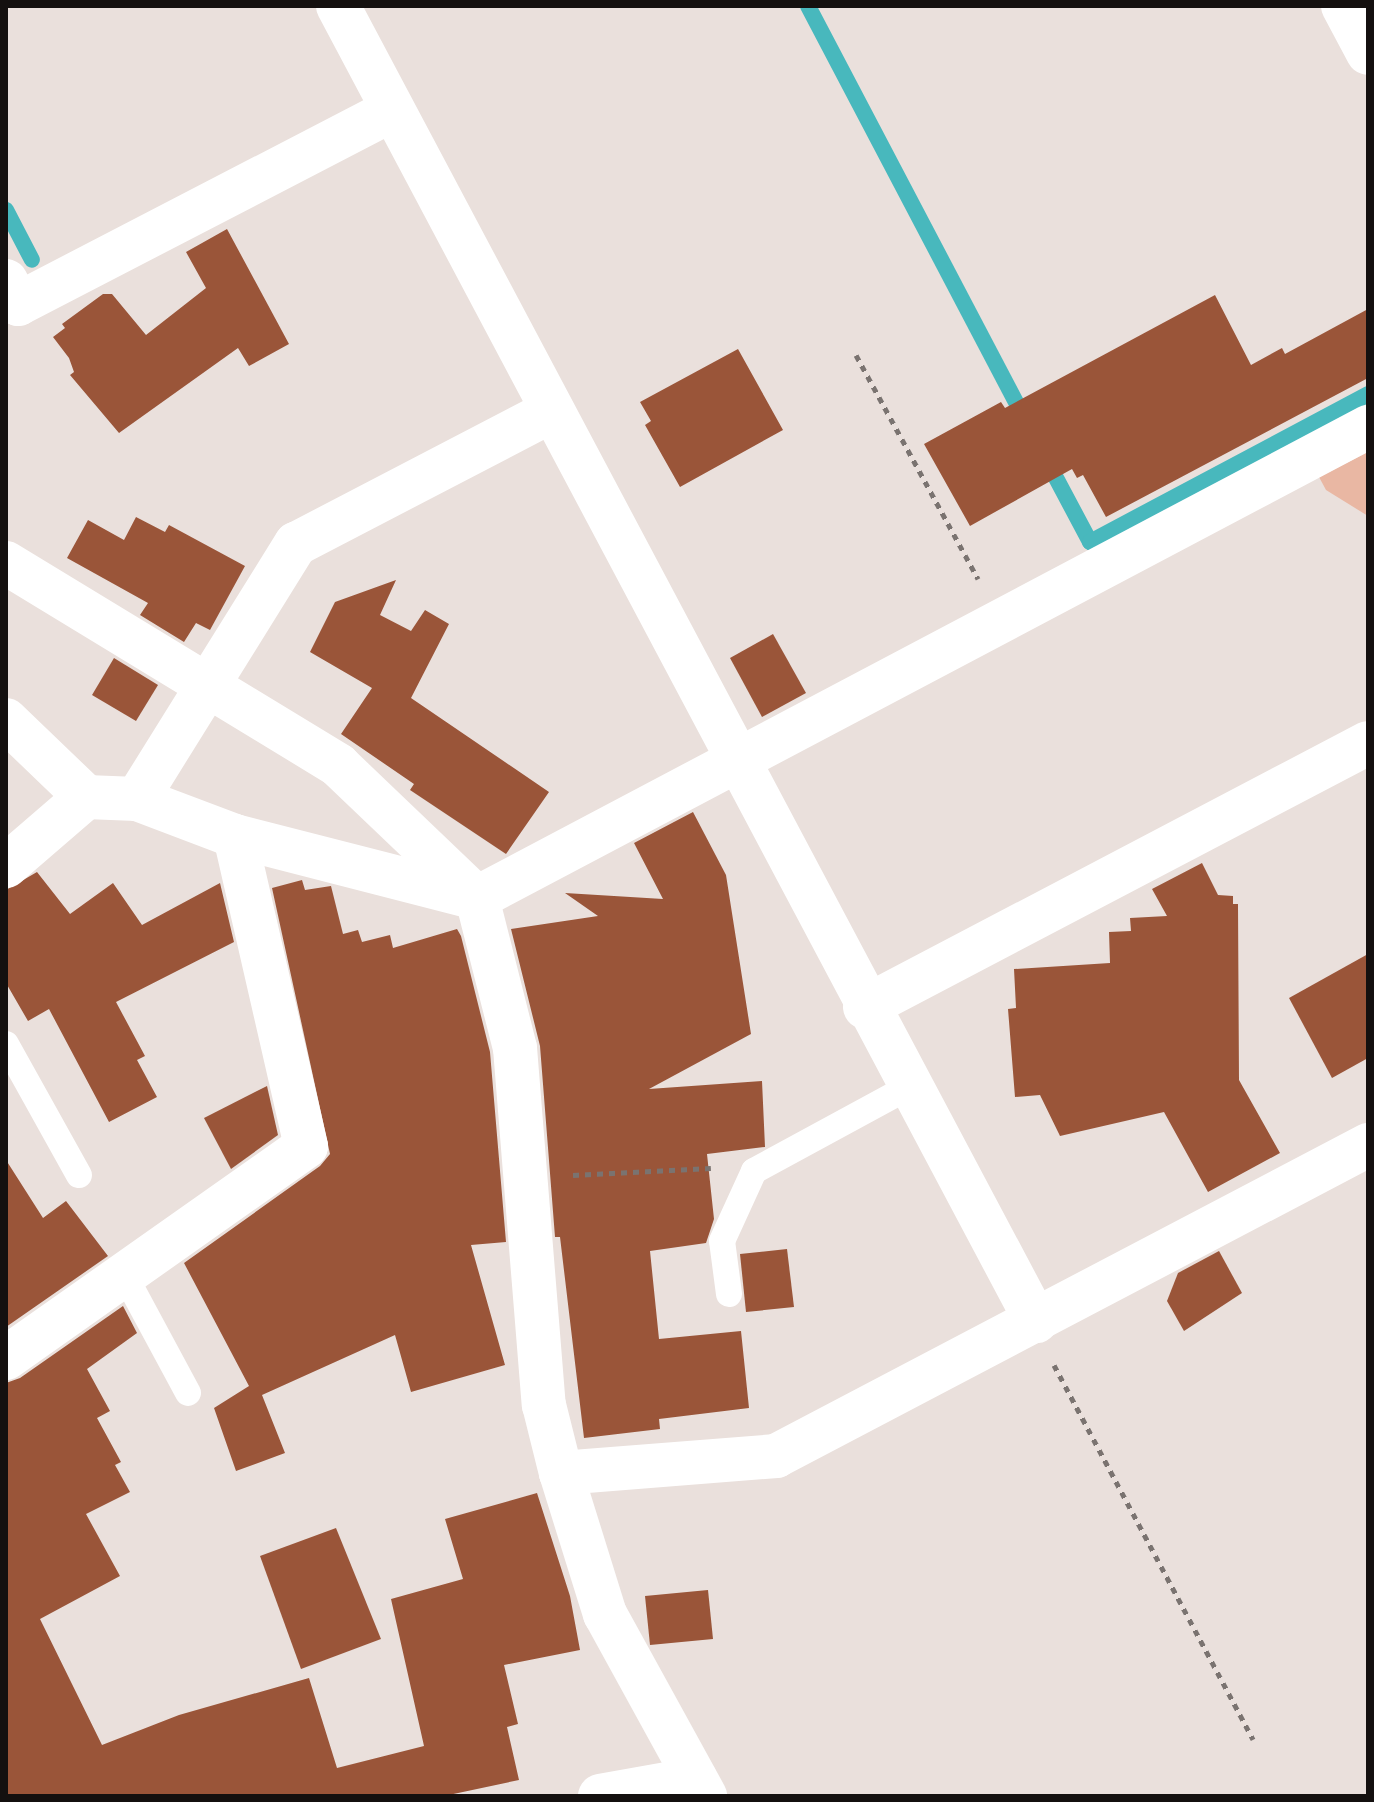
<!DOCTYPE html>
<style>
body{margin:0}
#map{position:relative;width:1374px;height:1802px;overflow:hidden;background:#eae0dc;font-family:Rubik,sans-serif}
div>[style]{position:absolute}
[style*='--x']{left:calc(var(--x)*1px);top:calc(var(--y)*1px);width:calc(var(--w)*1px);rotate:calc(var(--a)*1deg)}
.green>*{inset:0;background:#e9b7a3}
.stream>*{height:16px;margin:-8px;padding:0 8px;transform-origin:8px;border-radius:8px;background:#48b8bd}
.building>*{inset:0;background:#9a5539}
.path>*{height:5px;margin-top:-2.5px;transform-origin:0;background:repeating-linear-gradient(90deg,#7a7370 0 6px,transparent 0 12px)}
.service>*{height:26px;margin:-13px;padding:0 13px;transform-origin:13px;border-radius:13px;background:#fff}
.minor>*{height:44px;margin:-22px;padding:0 22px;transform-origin:22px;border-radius:22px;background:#fff}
span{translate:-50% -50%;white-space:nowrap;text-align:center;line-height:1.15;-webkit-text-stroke:6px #eae0dc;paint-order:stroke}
.frame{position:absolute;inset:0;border:8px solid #14100f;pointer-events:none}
</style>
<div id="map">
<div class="green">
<div style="clip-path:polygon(1368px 452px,1368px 516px,1326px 490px,1319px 477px)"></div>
</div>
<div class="stream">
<div style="--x:808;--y:6;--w:467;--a:62.3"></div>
<div style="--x:6;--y:210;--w:56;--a:62.5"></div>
<div style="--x:1047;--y:461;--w:92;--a:62"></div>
<div style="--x:1090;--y:542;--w:315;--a:-28"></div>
</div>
<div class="building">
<div style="clip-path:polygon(227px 229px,289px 344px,249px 366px,238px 348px,119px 433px,70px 375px,74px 372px,69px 358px,53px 337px,65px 328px,62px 324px,103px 294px,112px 294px,146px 335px,206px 288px,186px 252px)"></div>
<div style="clip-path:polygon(1215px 295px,1251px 365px,1282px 348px,1285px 354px,1368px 309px,1368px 378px,1106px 517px,1083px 475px,1077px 478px,1072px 469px,970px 526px,924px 444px,1001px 402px,1005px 408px)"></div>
<div style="clip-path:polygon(738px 349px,783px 430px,680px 487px,645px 425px,651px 421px,640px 402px)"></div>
<div style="clip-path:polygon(136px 517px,165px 532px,169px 525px,245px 566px,210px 630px,196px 623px,184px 642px,140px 615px,148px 603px,67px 558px,88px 520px,124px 540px)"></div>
<div style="clip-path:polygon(396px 580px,380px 615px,411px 631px,425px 610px,449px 624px,411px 698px,549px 792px,506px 854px,410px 790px,414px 784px,341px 734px,372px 688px,310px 652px,335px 602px)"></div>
<div style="clip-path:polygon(773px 634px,806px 693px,762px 717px,730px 658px)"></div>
<div style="clip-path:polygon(114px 658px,158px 685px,136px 721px,92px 695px)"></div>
<div style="clip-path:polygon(693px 812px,726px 875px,751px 1034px,649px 1089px,762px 1081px,765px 1147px,707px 1154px,714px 1219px,706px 1243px,650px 1251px,659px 1339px,741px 1331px,749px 1408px,659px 1419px,660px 1429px,584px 1438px,560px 1237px,555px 1237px,540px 1046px,511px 929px,598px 916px,565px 893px,663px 899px,634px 843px)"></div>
<div style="clip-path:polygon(1202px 863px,1218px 895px,1233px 896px,1233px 904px,1238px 904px,1239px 1080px,1280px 1153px,1208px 1192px,1164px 1112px,1060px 1136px,1040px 1095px,1015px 1097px,1008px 1009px,1016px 1008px,1014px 969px,1110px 963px,1109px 932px,1131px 931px,1130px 918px,1167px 916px,1152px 889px)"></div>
<div style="clip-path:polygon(37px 872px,70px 914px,113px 883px,142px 925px,220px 883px,234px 942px,116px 1002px,145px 1056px,137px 1060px,157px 1097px,109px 1122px,49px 1009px,28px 1021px,6px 983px,6px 890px)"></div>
<div style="clip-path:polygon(302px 880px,305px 890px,331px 886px,343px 934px,358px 930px,362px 942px,390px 935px,393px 948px,457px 929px,461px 936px,490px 1052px,506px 1242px,471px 1245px,505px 1365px,411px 1392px,395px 1335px,262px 1395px,285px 1453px,236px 1471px,214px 1408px,249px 1386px,184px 1263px,320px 1166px,330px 1154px,272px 888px)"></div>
<div style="clip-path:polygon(1368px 954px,1368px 1058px,1332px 1078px,1289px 998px)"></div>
<div style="clip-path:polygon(267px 1086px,278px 1135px,231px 1169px,204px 1118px)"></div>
<div style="clip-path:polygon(6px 1160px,43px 1218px,66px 1201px,108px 1256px,6px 1327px)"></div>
<div style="clip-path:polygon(787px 1249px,794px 1307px,746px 1312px,740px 1254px)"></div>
<div style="clip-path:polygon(1219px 1251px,1242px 1293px,1184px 1331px,1167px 1301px,1178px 1273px)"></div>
<div style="clip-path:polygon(123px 1306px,137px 1333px,87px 1369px,110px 1411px,97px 1418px,121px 1462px,115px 1465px,130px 1492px,86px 1514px,120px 1576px,40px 1619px,102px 1745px,179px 1715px,309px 1678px,337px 1768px,424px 1746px,391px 1599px,463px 1579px,445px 1519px,537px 1493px,570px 1596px,580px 1650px,504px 1665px,518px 1724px,507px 1727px,519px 1780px,444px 1796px,6px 1796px,6px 1383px,20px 1378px)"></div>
<div style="clip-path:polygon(336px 1528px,381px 1639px,301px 1669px,260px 1556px)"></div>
<div style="clip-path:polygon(708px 1590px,713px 1639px,650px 1645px,645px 1596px)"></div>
</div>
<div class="path">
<div style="--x:856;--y:355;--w:255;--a:61.4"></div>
<div style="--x:573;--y:1175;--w:138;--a:-2.9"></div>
<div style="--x:1054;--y:1365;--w:424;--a:62"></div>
</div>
<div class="service">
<div style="--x:6;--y:1044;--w:150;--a:60.9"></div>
<div style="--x:124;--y:1274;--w:135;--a:61.7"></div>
<div style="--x:729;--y:1294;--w:53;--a:-97.5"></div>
<div style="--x:722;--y:1241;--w:77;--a:-65.4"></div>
<div style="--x:754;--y:1171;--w:176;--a:-28.5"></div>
</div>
<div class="minor">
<div style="--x:338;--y:6;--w:1489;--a:62.04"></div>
<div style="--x:1343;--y:6;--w:53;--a:62"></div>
<div style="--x:6;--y:281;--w:26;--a:62"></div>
<div style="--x:18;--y:304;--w:422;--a:-27.4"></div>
<div style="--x:6;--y:563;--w:389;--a:31.3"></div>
<div style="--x:338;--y:765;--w:192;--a:43.7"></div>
<div style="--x:477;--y:898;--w:155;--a:75.8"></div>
<div style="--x:515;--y:1048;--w:358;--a:85.4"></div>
<div style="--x:544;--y:1405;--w:70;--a:76"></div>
<div style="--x:561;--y:1473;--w:148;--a:72.7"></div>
<div style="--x:605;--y:1614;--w:208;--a:61.2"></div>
<div style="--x:6;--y:720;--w:111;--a:43.9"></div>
<div style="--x:137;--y:799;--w:301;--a:-58.1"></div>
<div style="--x:296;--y:544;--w:288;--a:-27.5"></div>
<div style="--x:6;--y:866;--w:106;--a:-40.8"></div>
<div style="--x:86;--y:797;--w:51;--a:2.2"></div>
<div style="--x:137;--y:799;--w:105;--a:20.7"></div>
<div style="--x:235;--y:836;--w:250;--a:14.4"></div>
<div style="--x:477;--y:898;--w:1008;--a:-27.86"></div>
<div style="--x:865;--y:1007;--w:568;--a:-27.69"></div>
<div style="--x:6;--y:1358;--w:367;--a:-35.2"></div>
<div style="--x:306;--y:1146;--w:318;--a:-102.9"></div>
<div style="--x:561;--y:1473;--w:216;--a:-4.5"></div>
<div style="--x:776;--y:1456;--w:669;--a:-27.71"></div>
<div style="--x:600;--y:1796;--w:97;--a:-10.1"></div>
</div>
<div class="frame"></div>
</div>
